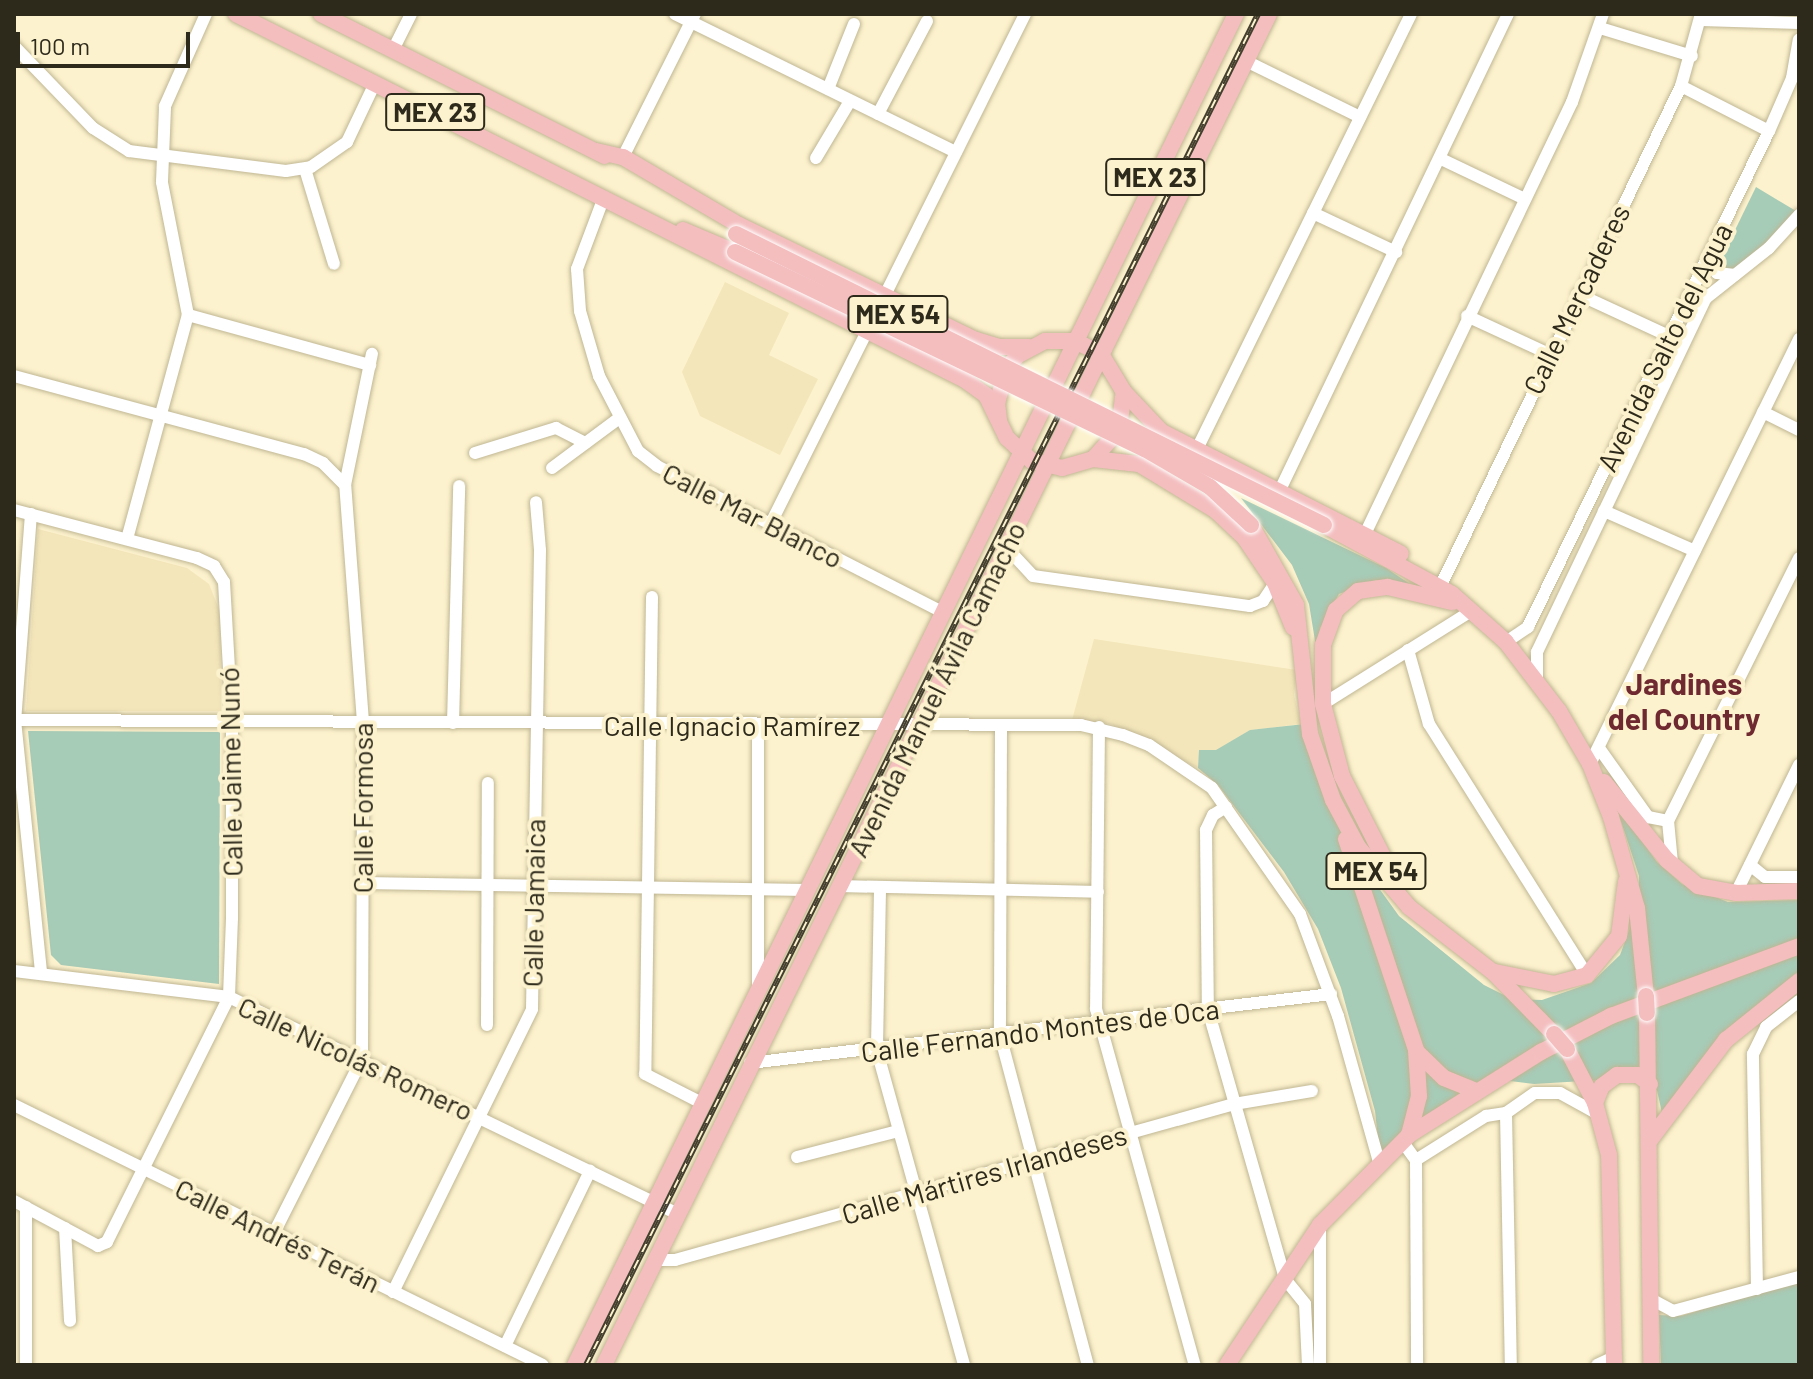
<!DOCTYPE html>
<meta charset="utf-8">
<style>
body{margin:0}
#map{position:relative;width:1813px;height:1379px;overflow:hidden;background:#fcf2cd;font-family:Barlow,sans-serif}
div>[style]{position:absolute}
[style*='--x']{left:calc(var(--x)*1px);top:calc(var(--y)*1px);width:calc(var(--w)*1px);rotate:calc(var(--a)*1deg)}
.built>*{inset:0;background:#f3e6ba}
.green>*{inset:0;background:#a6cbb7}
.roads{filter:drop-shadow(0 0 2px #c0b693) drop-shadow(0 0 2px #c0b693)}
.minor>*{height:12px;margin:-6px;padding:0 6px;transform-origin:6px;border-radius:6px;background:#fff}
.major>*{height:16px;margin:-8px;padding:0 8px;transform-origin:8px;border-radius:8px;background:#f4bebf}
.rail>*{height:6px;margin-top:-3px;transform-origin:0;background:repeating-linear-gradient(90deg,#fcf2cd 0 9px,#433e2e 0 18px);box-sizing:border-box;border-block:2px solid #433e2e}
.bridges{filter:drop-shadow(0 0 2px #fff) drop-shadow(0 0 2px #fff)}
.major-bridge>*{height:16px;margin:-8px;padding:0 8px;transform-origin:8px;border-radius:8px;background:#f4bebf}
span{translate:-50% -50%;white-space:nowrap;text-align:center;line-height:1.15;-webkit-text-stroke:8px #fcf2cd;paint-order:stroke}
.shield-label span{padding:2px 6px;background:#fcf2cd;border:2px solid;border-radius:6px;-webkit-text-stroke-width:0}
.shield-label{font-size:26px;color:#2d291b;font-weight:700}
.street-label{font-size:28px;color:#2d291b}
.neighbourhood-label{font-size:30px;color:#6f2930;font-weight:700}
.frame{position:absolute;inset:0;border:16px solid #2d291b;pointer-events:none}
.scale{position:absolute;left:16px;top:32px;width:174px;height:36px;box-sizing:border-box;border:4px solid #2d291b;border-top:0;padding-left:10px;font-size:24px;line-height:28px;white-space:nowrap;color:#2d291b;-webkit-text-stroke:6px #fcf2cd;paint-order:stroke}
</style>
<div id="map">
<div class="built">
<div style="clip-path:polygon(725px 282px,789px 313px,769px 355px,818px 379px,780px 455px,700px 416px,682px 372px)"></div>
<div style="clip-path:polygon(38px 529px,187px 568px,209px 584px,220px 612px,221px 711px,26px 711px)"></div>
<div style="clip-path:polygon(1094px 639px,1297px 670px,1294px 695px,1301px 724px,1250px 730px,1217px 750px,1200px 750px,1198px 768px,1111px 724px,1072px 720px)"></div>
</div>
<div class="green">
<div style="clip-path:polygon(1756px 187px,1796px 211px,1769px 243px,1734px 273px,1724px 273px,1718px 265px)"></div>
<div style="clip-path:polygon(1241px 498px,1386px 568px,1413px 586px,1376px 580px,1339px 594px,1320px 628px,1317px 653px,1309px 604px,1292px 565px)"></div>
<div style="clip-path:polygon(1305px 724px,1352px 848px,1368px 873px,1399px 916px,1484px 985px,1512px 999px,1542px 1000px,1591px 983px,1620px 955px,1639px 904px,1639px 876px,1616px 806px,1657px 862px,1682px 884px,1728px 902px,1799px 900px,1799px 977px,1704px 1058px,1662px 1113px,1656px 1086px,1649px 1077px,1534px 1084px,1487px 1078px,1380px 1157px,1375px 1111px,1341px 988px,1318px 929px,1284px 872px,1218px 785px,1198px 768px,1199px 750px,1216px 750px,1250px 730px)"></div>
<div style="clip-path:polygon(28px 731px,220px 732px,219px 984px,61px 965px,51px 955px)"></div>
<div style="clip-path:polygon(1799px 1280px,1799px 1365px,1661px 1365px,1659px 1315px,1681px 1316px)"></div>
</div>
<div class="roads">
<div class="minor">
<div style="--x:675;--y:14;--w:313;--a:26.2"></div>
<div style="--x:1701;--y:20;--w:98;--a:1.8"></div>
<div style="--x:1600;--y:28;--w:96;--a:16.9"></div>
<div style="--x:14;--y:46;--w:114;--a:46.1"></div>
<div style="--x:93;--y:128;--w:43;--a:32.6"></div>
<div style="--x:129;--y:151;--w:158;--a:7.3"></div>
<div style="--x:286;--y:171;--w:25;--a:-9"></div>
<div style="--x:311;--y:167;--w:44;--a:-34.8"></div>
<div style="--x:347;--y:142;--w:65;--a:-64.6"></div>
<div style="--x:393;--y:50;--w:40;--a:-63.4"></div>
<div style="--x:1246;--y:61;--w:127;--a:26.2"></div>
<div style="--x:1681;--y:86;--w:99;--a:27.1"></div>
<div style="--x:828;--y:89;--w:70;--a:-68.2"></div>
<div style="--x:878;--y:114;--w:105;--a:-62.2"></div>
<div style="--x:623;--y:157;--w:160;--a:-63.3"></div>
<div style="--x:816;--y:158;--w:66;--a:-59.2"></div>
<div style="--x:1441;--y:159;--w:93;--a:25.5"></div>
<div style="--x:305;--y:169;--w:99;--a:73"></div>
<div style="--x:604;--y:197;--w:77;--a:110.6"></div>
<div style="--x:577;--y:269;--w:42;--a:85.9"></div>
<div style="--x:580;--y:311;--w:68;--a:73.7"></div>
<div style="--x:599;--y:376;--w:85;--a:62.5"></div>
<div style="--x:638;--y:451;--w:24;--a:38"></div>
<div style="--x:657;--y:466;--w:320;--a:27.1"></div>
<div style="--x:1313;--y:213;--w:92;--a:25.2"></div>
<div style="--x:1710;--y:252;--w:22;--a:72"></div>
<div style="--x:1717;--y:273;--w:18;--a:6"></div>
<div style="--x:1578;--y:294;--w:100;--a:24.8"></div>
<div style="--x:885;--y:295;--w:314;--a:-63.5"></div>
<div style="--x:188;--y:315;--w:189;--a:15.4"></div>
<div style="--x:1467;--y:316;--w:90;--a:24.9"></div>
<div style="--x:14;--y:376;--w:300;--a:15.1"></div>
<div style="--x:304;--y:454;--w:21;--a:25"></div>
<div style="--x:323;--y:463;--w:31;--a:45"></div>
<div style="--x:1763;--y:412;--w:40;--a:26.6"></div>
<div style="--x:1196;--y:451;--w:487;--a:-63.8"></div>
<div style="--x:475;--y:453;--w:85;--a:-17.2"></div>
<div style="--x:556;--y:428;--w:33;--a:27"></div>
<div style="--x:552;--y:468;--w:82;--a:-36.6"></div>
<div style="--x:1279;--y:492;--w:530;--a:-64.4"></div>
<div style="--x:14;--y:510;--w:189;--a:14.7"></div>
<div style="--x:197;--y:558;--w:19;--a:25"></div>
<div style="--x:214;--y:566;--w:19;--a:58"></div>
<div style="--x:224;--y:582;--w:139;--a:86.7"></div>
<div style="--x:232;--y:721;--w:197;--a:90"></div>
<div style="--x:232;--y:918;--w:79;--a:92.2"></div>
<div style="--x:229;--y:997;--w:274;--a:116.5"></div>
<div style="--x:107;--y:1242;--w:10;--a:156"></div>
<div style="--x:98;--y:1246;--w:95;--a:-151.8"></div>
<div style="--x:1604;--y:511;--w:99;--a:23.7"></div>
<div style="--x:31;--y:514;--w:207;--a:94.4"></div>
<div style="--x:15;--y:720;--w:253;--a:84.1"></div>
<div style="--x:770;--y:525;--w:217;--a:-63.4"></div>
<div style="--x:1366;--y:532;--w:477;--a:-64.4"></div>
<div style="--x:1572;--y:102;--w:93;--a:-70.6"></div>
<div style="--x:127;--y:539;--w:232;--a:-74.8"></div>
<div style="--x:188;--y:315;--w:136;--a:-101.1"></div>
<div style="--x:162;--y:182;--w:76;--a:-87.7"></div>
<div style="--x:165;--y:106;--w:101;--a:-66"></div>
<div style="--x:1007;--y:548;--w:38;--a:47"></div>
<div style="--x:1033;--y:576;--w:219;--a:7.9"></div>
<div style="--x:1250;--y:606;--w:14;--a:-21"></div>
<div style="--x:1263;--y:601;--w:22;--a:-56"></div>
<div style="--x:1443;--y:581;--w:549;--a:-64.32"></div>
<div style="--x:1681;--y:86;--w:75;--a:-74.5"></div>
<div style="--x:652;--y:597;--w:477;--a:90.8"></div>
<div style="--x:645;--y:1074;--w:64;--a:27"></div>
<div style="--x:1506;--y:642;--w:27;--a:-34"></div>
<div style="--x:1528;--y:627;--w:551;--a:-64.09"></div>
<div style="--x:1769;--y:131;--w:58;--a:-66.5"></div>
<div style="--x:1792;--y:78;--w:39;--a:-80"></div>
<div style="--x:1408;--y:650;--w:77;--a:74.2"></div>
<div style="--x:1429;--y:724;--w:297;--a:57.8"></div>
<div style="--x:1537;--y:679;--w:27;--a:-90"></div>
<div style="--x:1537;--y:652;--w:392;--a:-64.5"></div>
<div style="--x:1706;--y:298;--w:80;--a:-38.4"></div>
<div style="--x:1769;--y:248;--w:45;--a:-47.7"></div>
<div style="--x:1323;--y:704;--w:175;--a:-32.1"></div>
<div style="--x:14;--y:720;--w:1067;--a:0.27"></div>
<div style="--x:1081;--y:725;--w:43;--a:13.4"></div>
<div style="--x:1123;--y:735;--w:28;--a:21"></div>
<div style="--x:1149;--y:745;--w:76;--a:34.3"></div>
<div style="--x:1212;--y:788;--w:154;--a:55.1"></div>
<div style="--x:1300;--y:914;--w:109;--a:69.6"></div>
<div style="--x:1338;--y:1016;--w:152;--a:74.3"></div>
<div style="--x:453;--y:723;--w:237;--a:-88.5"></div>
<div style="--x:1001;--y:727;--w:308;--a:90.2"></div>
<div style="--x:1000;--y:1035;--w:342;--a:75.1"></div>
<div style="--x:1099;--y:727;--w:282;--a:90.6"></div>
<div style="--x:1096;--y:1009;--w:370;--a:74.5"></div>
<div style="--x:1599;--y:748;--w:85;--a:54.6"></div>
<div style="--x:1648;--y:817;--w:20;--a:11"></div>
<div style="--x:1590;--y:764;--w:474;--a:-63.8"></div>
<div style="--x:1226;--y:807;--w:15;--a:148"></div>
<div style="--x:1213;--y:815;--w:17;--a:115"></div>
<div style="--x:1206;--y:830;--w:180;--a:89.4"></div>
<div style="--x:1208;--y:1010;--w:280;--a:74"></div>
<div style="--x:1285;--y:1279;--w:32;--a:51"></div>
<div style="--x:1305;--y:1304;--w:61;--a:87.2"></div>
<div style="--x:1672;--y:863;--w:42;--a:-95.4"></div>
<div style="--x:1668;--y:821;--w:294;--a:-63.5"></div>
<div style="--x:1750;--y:865;--w:19;--a:39"></div>
<div style="--x:1765;--y:877;--w:34;--a:0"></div>
<div style="--x:363;--y:883;--w:444;--a:0.9"></div>
<div style="--x:839;--y:886;--w:259;--a:1.3"></div>
<div style="--x:880;--y:890;--w:161;--a:91.1"></div>
<div style="--x:877;--y:1051;--w:326;--a:74.5"></div>
<div style="--x:1736;--y:893;--w:143;--a:-63.8"></div>
<div style="--x:14;--y:971;--w:217;--a:6.9"></div>
<div style="--x:229;--y:997;--w:498;--a:25.8"></div>
<div style="--x:758;--y:987;--w:262;--a:-90"></div>
<div style="--x:487;--y:1025;--w:242;--a:-89.8"></div>
<div style="--x:750;--y:1063;--w:585;--a:-6.77"></div>
<div style="--x:14;--y:1105;--w:589;--a:26.17"></div>
<div style="--x:1506;--y:1113;--w:252;--a:88.9"></div>
<div style="--x:1402;--y:1141;--w:24;--a:54"></div>
<div style="--x:1416;--y:1160;--w:205;--a:89.7"></div>
<div style="--x:797;--y:1157;--w:104;--a:-14.4"></div>
<div style="--x:1416;--y:1160;--w:83;--a:-32.2"></div>
<div style="--x:1486;--y:1116;--w:20;--a:-9"></div>
<div style="--x:1506;--y:1113;--w:35;--a:-35"></div>
<div style="--x:1535;--y:1093;--w:25;--a:0"></div>
<div style="--x:1560;--y:1093;--w:43;--a:28.9"></div>
<div style="--x:26;--y:1207;--w:158;--a:90"></div>
<div style="--x:65;--y:1228;--w:93;--a:86.9"></div>
<div style="--x:274;--y:1233;--w:195;--a:-63.2"></div>
<div style="--x:362;--y:1059;--w:337;--a:-89.8"></div>
<div style="--x:363;--y:722;--w:238;--a:-94.3"></div>
<div style="--x:345;--y:485;--w:134;--a:-78.4"></div>
<div style="--x:657;--y:1260;--w:18;--a:0"></div>
<div style="--x:675;--y:1260;--w:580;--a:-15.59"></div>
<div style="--x:1234;--y:1104;--w:79;--a:-9.5"></div>
<div style="--x:1757;--y:1289;--w:235;--a:-91"></div>
<div style="--x:1753;--y:1054;--w:30;--a:-64"></div>
<div style="--x:1766;--y:1027;--w:42;--a:-38.2"></div>
<div style="--x:393;--y:1292;--w:315;--a:-63.8"></div>
<div style="--x:532;--y:1009;--w:459;--a:-89"></div>
<div style="--x:540;--y:550;--w:48;--a:-94.8"></div>
<div style="--x:1649;--y:1298;--w:27;--a:28"></div>
<div style="--x:1673;--y:1311;--w:131;--a:-15.1"></div>
<div style="--x:505;--y:1346;--w:195;--a:-64.1"></div>
<div style="--x:1320;--y:1365;--w:140;--a:-90"></div>
<div style="--x:1597;--y:1365;--w:19;--a:-25"></div>
</div>
<div class="major">
<div style="--x:236;--y:14;--w:816;--a:26.66"></div>
<div style="--x:965;--y:380;--w:26;--a:36"></div>
<div style="--x:986;--y:395;--w:48;--a:64"></div>
<div style="--x:1007;--y:438;--w:34;--a:43"></div>
<div style="--x:1032;--y:461;--w:31;--a:13"></div>
<div style="--x:1062;--y:468;--w:32;--a:-16"></div>
<div style="--x:1093;--y:459;--w:39;--a:-48"></div>
<div style="--x:1119;--y:430;--w:38;--a:-83"></div>
<div style="--x:1124;--y:392;--w:44;--a:-121.2"></div>
<div style="--x:1101;--y:354;--w:29;--a:-153"></div>
<div style="--x:1075;--y:341;--w:30;--a:180"></div>
<div style="--x:1045;--y:341;--w:32;--a:152"></div>
<div style="--x:1017;--y:356;--w:18;--a:128"></div>
<div style="--x:1006;--y:370;--w:34;--a:105"></div>
<div style="--x:997;--y:403;--w:17;--a:83"></div>
<div style="--x:321;--y:14;--w:317;--a:26.6"></div>
<div style="--x:596;--y:151;--w:28;--a:13"></div>
<div style="--x:623;--y:157;--w:134;--a:30.4"></div>
<div style="--x:739;--y:225;--w:263;--a:25.9"></div>
<div style="--x:976;--y:340;--w:24;--a:17"></div>
<div style="--x:999;--y:347;--w:30;--a:0"></div>
<div style="--x:683;--y:230;--w:56;--a:22.9"></div>
<div style="--x:1124;--y:392;--w:55;--a:46.5"></div>
<div style="--x:1162;--y:432;--w:268;--a:27"></div>
<div style="--x:1093;--y:459;--w:46;--a:6.2"></div>
<div style="--x:1139;--y:464;--w:89;--a:31.2"></div>
<div style="--x:1215;--y:510;--w:40;--a:43"></div>
<div style="--x:1244;--y:537;--w:55;--a:56"></div>
<div style="--x:1275;--y:583;--w:48;--a:67.8"></div>
<div style="--x:1251;--y:525;--w:92;--a:60.6"></div>
<div style="--x:1296;--y:605;--w:130;--a:83.8"></div>
<div style="--x:1310;--y:734;--w:70;--a:70.8"></div>
<div style="--x:1333;--y:800;--w:53;--a:62"></div>
<div style="--x:1358;--y:847;--w:79;--a:49.6"></div>
<div style="--x:1409;--y:907;--w:106;--a:37.7"></div>
<div style="--x:1493;--y:972;--w:87;--a:45.5"></div>
<div style="--x:1324;--y:525;--w:145;--a:28.3"></div>
<div style="--x:1452;--y:594;--w:72;--a:41.6"></div>
<div style="--x:1506;--y:642;--w:87;--a:52.5"></div>
<div style="--x:1559;--y:711;--w:61;--a:59.7"></div>
<div style="--x:1590;--y:764;--w:57;--a:68.4"></div>
<div style="--x:1611;--y:817;--w:95;--a:74.1"></div>
<div style="--x:1637;--y:908;--w:88;--a:84.2"></div>
<div style="--x:1604;--y:782;--w:100;--a:51.1"></div>
<div style="--x:1667;--y:860;--w:40;--a:40"></div>
<div style="--x:1698;--y:886;--w:39;--a:10"></div>
<div style="--x:1736;--y:893;--w:63;--a:-1.8"></div>
<div style="--x:1346;--y:839;--w:222;--a:71.6"></div>
<div style="--x:1416;--y:1050;--w:46;--a:86.3"></div>
<div style="--x:1419;--y:1096;--w:40;--a:104.4"></div>
<div style="--x:1398;--y:886;--w:123;--a:-117"></div>
<div style="--x:1342;--y:776;--w:74;--a:-104.8"></div>
<div style="--x:1323;--y:704;--w:59;--a:-90"></div>
<div style="--x:1323;--y:645;--w:37;--a:-70"></div>
<div style="--x:1336;--y:610;--w:29;--a:-41"></div>
<div style="--x:1358;--y:591;--w:30;--a:-8"></div>
<div style="--x:1388;--y:587;--w:66;--a:13.2"></div>
<div style="--x:1495;--y:972;--w:60;--a:11.5"></div>
<div style="--x:1554;--y:984;--w:34;--a:-15"></div>
<div style="--x:1587;--y:975;--w:50;--a:-50.6"></div>
<div style="--x:1619;--y:936;--w:55;--a:-82.7"></div>
<div style="--x:1647;--y:1013;--w:352;--a:89.3"></div>
<div style="--x:1567;--y:1049;--w:61;--a:62.6"></div>
<div style="--x:1595;--y:1103;--w:54;--a:74.9"></div>
<div style="--x:1609;--y:1155;--w:210;--a:88.6"></div>
<div style="--x:1417;--y:1052;--w:37;--a:44"></div>
<div style="--x:1444;--y:1078;--w:35;--a:22"></div>
<div style="--x:1595;--y:1103;--w:18;--a:-68"></div>
<div style="--x:1602;--y:1086;--w:19;--a:-36"></div>
<div style="--x:1617;--y:1075;--w:21;--a:0"></div>
<div style="--x:1638;--y:1075;--w:15;--a:37"></div>
<div style="--x:1650;--y:1140;--w:126;--a:-52.8"></div>
<div style="--x:1726;--y:1040;--w:94;--a:-38.9"></div>
<div style="--x:575;--y:1365;--w:1504;--a:-63.93"></div>
<div style="--x:604;--y:1365;--w:1506;--a:-63.79"></div>
<div style="--x:1227;--y:1365;--w:168;--a:-56.4"></div>
<div style="--x:1320;--y:1225;--w:127;--a:-45.3"></div>
<div style="--x:1409;--y:1135;--w:156;--a:-32.2"></div>
<div style="--x:1541;--y:1052;--w:79;--a:-27.2"></div>
<div style="--x:1611;--y:1016;--w:201;--a:-20.4"></div>
</div>
</div>
<div class="rail">
<div style="--x:586;--y:1365;--w:1509;--a:-63.55"></div>
</div>
<div class="bridges">
<div class="major-bridge">
<div style="--x:736;--y:234;--w:656;--a:26.33"></div>
<div style="--x:735;--y:252;--w:455;--a:25.7"></div>
<div style="--x:1145;--y:449;--w:75;--a:30.3"></div>
<div style="--x:1210;--y:487;--w:56;--a:42.8"></div>
<div style="--x:1646;--y:996;--w:17;--a:87"></div>
<div style="--x:1554;--y:1034;--w:20;--a:49"></div>
</div>
</div>
<div class="shield-label">
<span style="left:435px;top:112px">MEX 23</span>
<span style="left:1155px;top:177px">MEX 23</span>
<span style="left:898px;top:314px">MEX 54</span>
<span style="left:1376px;top:871px">MEX 54</span>
</div>
<div class="street-label">
<span style="left:1576px;top:299px;rotate:-64deg">Calle Mercaderes</span>
<span style="left:1664px;top:347px;rotate:-64deg">Avenida Salto del Agua</span>
<span style="left:753px;top:515px;rotate:27deg">Calle Mar Blanco</span>
<span style="left:936px;top:689px;rotate:-64deg">Avenida Manuel Ávila Camacho</span>
<span style="left:732px;top:725px">Calle Ignacio Ramírez</span>
<span style="left:230px;top:772px;rotate:-91deg">Calle Jaime Nunó</span>
<span style="left:362px;top:808px;rotate:-90deg">Calle Formosa</span>
<span style="left:533px;top:903px;rotate:-89deg">Calle Jamaica</span>
<span style="left:1040px;top:1030px;rotate:-7deg">Calle Fernando Montes de Oca</span>
<span style="left:356px;top:1058px;rotate:25deg">Calle Nicolás Romero</span>
<span style="left:984px;top:1174px;rotate:-16deg">Calle Mártires Irlandeses</span>
<span style="left:278px;top:1235px;rotate:26deg">Calle Andrés Terán</span>
</div>
<div class="neighbourhood-label">
<span style="left:1684px;top:700px">Jardines<br>del Country</span>
</div>
<div class="frame"></div>
<div class="scale">100 m</div>
</div>
